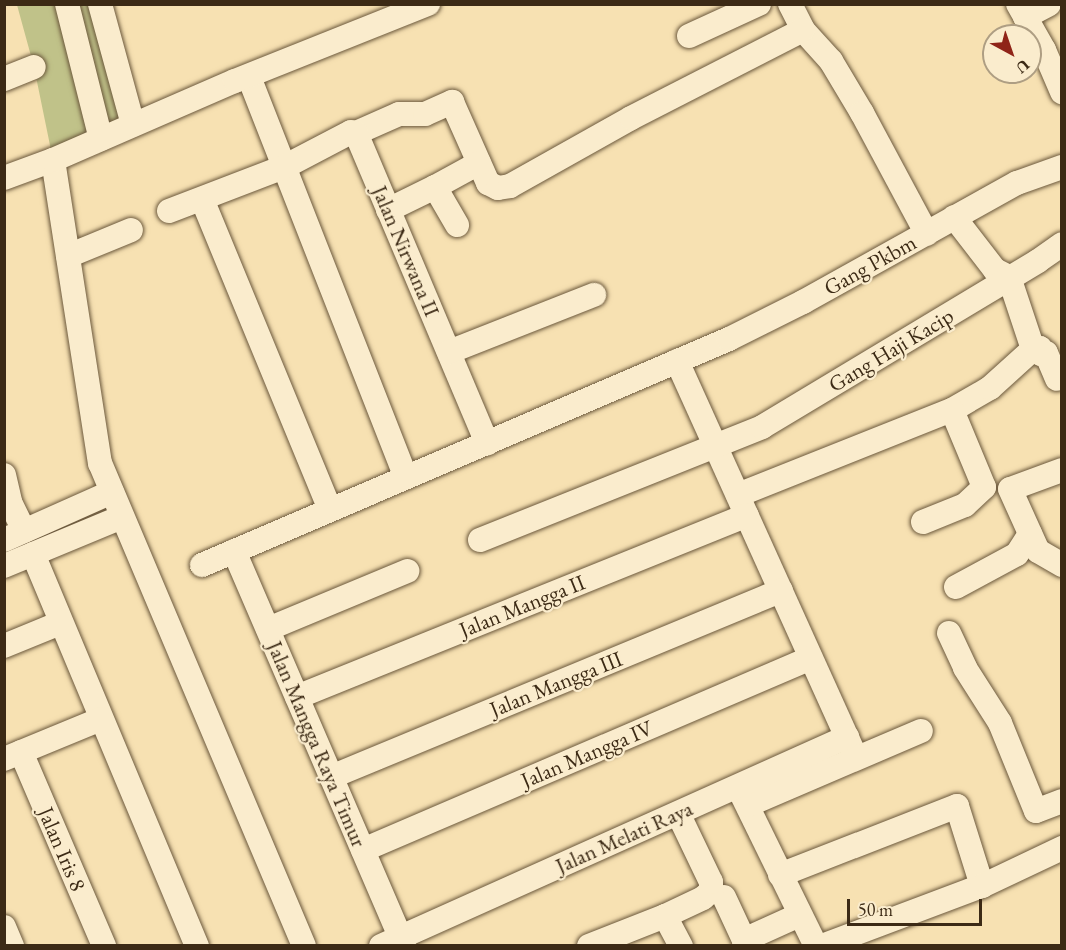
<!DOCTYPE html>
<style>
body{margin:0}
#map{position:relative;width:1066px;height:950px;overflow:hidden;background:#f7e1b2;font-family:"EB Garamond",serif}
div>[style]{position:absolute}
[style*='--x']{left:calc(var(--x)*1px);top:calc(var(--y)*1px);width:calc(var(--w)*1px);rotate:calc(var(--a)*1deg)}
.green>*{inset:0;background:#c0c289}
.roads{filter:drop-shadow(0 0 2px #6b583c) drop-shadow(0 0 2px #6b583c)}
.minor>*{height:24px;margin:-12px;padding:0 12px;transform-origin:12px;border-radius:12px;background:#faeccd}
span{translate:-50% -50%;white-space:nowrap;text-align:center;line-height:1.15;-webkit-text-stroke:4.5px #faeccd;paint-order:stroke}
.street-label{font-size:22px;color:#3c2a15}
.frame{position:absolute;inset:0;border:6px solid #3c2a15;pointer-events:none}
.north{position:absolute;left:982px;top:24px;width:60px;height:60px;box-sizing:border-box;background:#faeccd;border:2px solid #ae9e83;border-radius:50%;rotate:140deg;font-size:16px;font-weight:700;line-height:24px;text-align:center;color:#3c2a15}
.north::after{content:'';display:block;margin:auto;width:21px;height:27px;background:#8f2418;clip-path:polygon(50% 0,100% 100%,50% 72%,0 100%)}
.scale{position:absolute;left:847px;top:899px;width:135px;height:27px;box-sizing:border-box;border:3px solid #3c2a15;border-top:0;padding-left:8px;font-size:18px;line-height:21px;white-space:nowrap;color:#3c2a15;-webkit-text-stroke:4px #faeccd;paint-order:stroke}
</style>
<div id="map">
<div class="green">
<div style="clip-path:polygon(17px 5px,100px 5px,133px 125px,53px 160px,34px 67px)"></div>
</div>
<div class="roads">
<div class="minor">
<div style="--x:67;--y:4;--w:139;--a:75.9"></div>
<div style="--x:100;--y:4;--w:125;--a:74.7"></div>
<div style="--x:790;--y:4;--w:29;--a:63"></div>
<div style="--x:803;--y:30;--w:42;--a:47.9"></div>
<div style="--x:831;--y:61;--w:61;--a:59.2"></div>
<div style="--x:862;--y:113;--w:137;--a:61.8"></div>
<div style="--x:1018;--y:4;--w:53;--a:60.5"></div>
<div style="--x:1044;--y:50;--w:46;--a:66.8"></div>
<div style="--x:1025;--y:17;--w:27;--a:-28"></div>
<div style="--x:689;--y:36;--w:77;--a:-24.6"></div>
<div style="--x:249;--y:77;--w:430;--a:68.6"></div>
<div style="--x:4;--y:79;--w:32;--a:-22"></div>
<div style="--x:356;--y:133;--w:47;--a:-23.8"></div>
<div style="--x:399;--y:114;--w:26;--a:0"></div>
<div style="--x:425;--y:114;--w:30;--a:-24"></div>
<div style="--x:452;--y:102;--w:89;--a:66"></div>
<div style="--x:488;--y:183;--w:11;--a:27"></div>
<div style="--x:498;--y:188;--w:12;--a:-9"></div>
<div style="--x:510;--y:186;--w:139;--a:-29.3"></div>
<div style="--x:631;--y:118;--w:193;--a:-27.1"></div>
<div style="--x:53;--y:160;--w:307;--a:81.2"></div>
<div style="--x:100;--y:463;--w:524;--a:67.1"></div>
<div style="--x:4;--y:178;--w:52;--a:-20.2"></div>
<div style="--x:53;--y:160;--w:198;--a:-23.5"></div>
<div style="--x:235;--y:81;--w:208;--a:-21.8"></div>
<div style="--x:435;--y:187;--w:50;--a:-28.6"></div>
<div style="--x:202;--y:199;--w:336;--a:67.6"></div>
<div style="--x:388;--y:210;--w:52;--a:-26.1"></div>
<div style="--x:435;--y:187;--w:44;--a:59.9"></div>
<div style="--x:169;--y:211;--w:125;--a:-21"></div>
<div style="--x:286;--y:166;--w:73;--a:-27.6"></div>
<div style="--x:351;--y:132;--w:5;--a:11"></div>
<div style="--x:356;--y:133;--w:337;--a:67.1"></div>
<div style="--x:954;--y:217;--w:67;--a:52.3"></div>
<div style="--x:995;--y:270;--w:16;--a:27"></div>
<div style="--x:1009;--y:277;--w:76;--a:71.6"></div>
<div style="--x:1033;--y:349;--w:7;--a:-8"></div>
<div style="--x:1040;--y:348;--w:6;--a:81"></div>
<div style="--x:1041;--y:354;--w:5;--a:-11"></div>
<div style="--x:1046;--y:353;--w:28;--a:67"></div>
<div style="--x:68;--y:256;--w:68;--a:-22.4"></div>
<div style="--x:449;--y:352;--w:156;--a:-21.5"></div>
<div style="--x:677;--y:361;--w:435;--a:65.7"></div>
<div style="--x:1062;--y:470;--w:55;--a:159.9"></div>
<div style="--x:1010;--y:489;--w:68;--a:65.7"></div>
<div style="--x:1038;--y:551;--w:28;--a:30"></div>
<div style="--x:4;--y:475;--w:28;--a:77"></div>
<div style="--x:10;--y:502;--w:32;--a:64"></div>
<div style="--x:738;--y:495;--w:230;--a:-21.7"></div>
<div style="--x:952;--y:410;--w:44;--a:-30.1"></div>
<div style="--x:990;--y:388;--w:58;--a:-42.2"></div>
<div style="--x:923;--y:522;--w:45;--a:-22"></div>
<div style="--x:965;--y:505;--w:26;--a:-43"></div>
<div style="--x:984;--y:487;--w:83;--a:-112.6"></div>
<div style="--x:4;--y:540;--w:118;--a:-24"></div>
<div style="--x:480;--y:540;--w:304;--a:-21.8"></div>
<div style="--x:762;--y:427;--w:322;--a:-31"></div>
<div style="--x:1038;--y:261;--w:29;--a:-35"></div>
<div style="--x:234;--y:551;--w:430;--a:66.7"></div>
<div style="--x:33;--y:554;--w:425;--a:67.3"></div>
<div style="--x:202;--y:565;--w:573;--a:-23.21"></div>
<div style="--x:729;--y:339;--w:83;--a:-26.6"></div>
<div style="--x:803;--y:302;--w:245;--a:-29.1"></div>
<div style="--x:1017;--y:183;--w:48;--a:-19.6"></div>
<div style="--x:4;--y:566;--w:128;--a:-22.6"></div>
<div style="--x:956;--y:587;--w:69;--a:-28.4"></div>
<div style="--x:1017;--y:554;--w:24;--a:-57"></div>
<div style="--x:268;--y:629;--w:151;--a:-22.6"></div>
<div style="--x:949;--y:633;--w:38;--a:65"></div>
<div style="--x:965;--y:668;--w:65;--a:57.5"></div>
<div style="--x:1000;--y:723;--w:95;--a:67.8"></div>
<div style="--x:1036;--y:811;--w:28;--a:-21"></div>
<div style="--x:4;--y:646;--w:61;--a:-22.3"></div>
<div style="--x:297;--y:697;--w:485;--a:-22"></div>
<div style="--x:21;--y:752;--w:211;--a:66.8"></div>
<div style="--x:4;--y:759;--w:105;--a:-22.4"></div>
<div style="--x:331;--y:777;--w:487;--a:-22.5"></div>
<div style="--x:740;--y:791;--w:173;--a:63.9"></div>
<div style="--x:748;--y:805;--w:188;--a:-23.2"></div>
<div style="--x:363;--y:850;--w:487;--a:-23.2"></div>
<div style="--x:780;--y:875;--w:190;--a:-21.3"></div>
<div style="--x:957;--y:806;--w:84;--a:72.6"></div>
<div style="--x:724;--y:897;--w:47;--a:65.1"></div>
<div style="--x:665;--y:916;--w:34;--a:62"></div>
<div style="--x:4;--y:927;--w:21;--a:67"></div>
<div style="--x:381;--y:946;--w:511;--a:-24.16"></div>
<div style="--x:589;--y:946;--w:82;--a:-21.5"></div>
<div style="--x:665;--y:916;--w:42;--a:-25.3"></div>
<div style="--x:703;--y:898;--w:11;--a:-41"></div>
<div style="--x:711;--y:891;--w:9;--a:-90"></div>
<div style="--x:711;--y:882;--w:76;--a:-115.6"></div>
<div style="--x:747;--y:946;--w:7;--a:-117"></div>
<div style="--x:744;--y:940;--w:60;--a:-24.4"></div>
<div style="--x:822;--y:946;--w:171;--a:-20.6"></div>
<div style="--x:982;--y:886;--w:89;--a:-25.4"></div>
</div>
</div>
<div class="street-label">
<span style="left:406px;top:251px;rotate:67deg">Jalan Nirwana II</span>
<span style="left:870px;top:265px;rotate:-29deg">Gang Pkbm</span>
<span style="left:891px;top:350px;rotate:-31deg">Gang Haji Kacip</span>
<span style="left:522px;top:606px;rotate:-22deg">Jalan Mangga II</span>
<span style="left:556px;top:684px;rotate:-22deg">Jalan Mangga III</span>
<span style="left:317px;top:744px;rotate:67deg">Jalan Mangga Raya Timur</span>
<span style="left:587px;top:754px;rotate:-23deg">Jalan Mangga IV</span>
<span style="left:624px;top:837px;rotate:-24deg">Jalan Melati Raya</span>
<span style="left:62px;top:849px;rotate:67deg">Jalan Iris 8</span>
</div>
<div class="frame"></div>
<div class="north">U</div>
<div class="scale">50 m</div>
</div>
